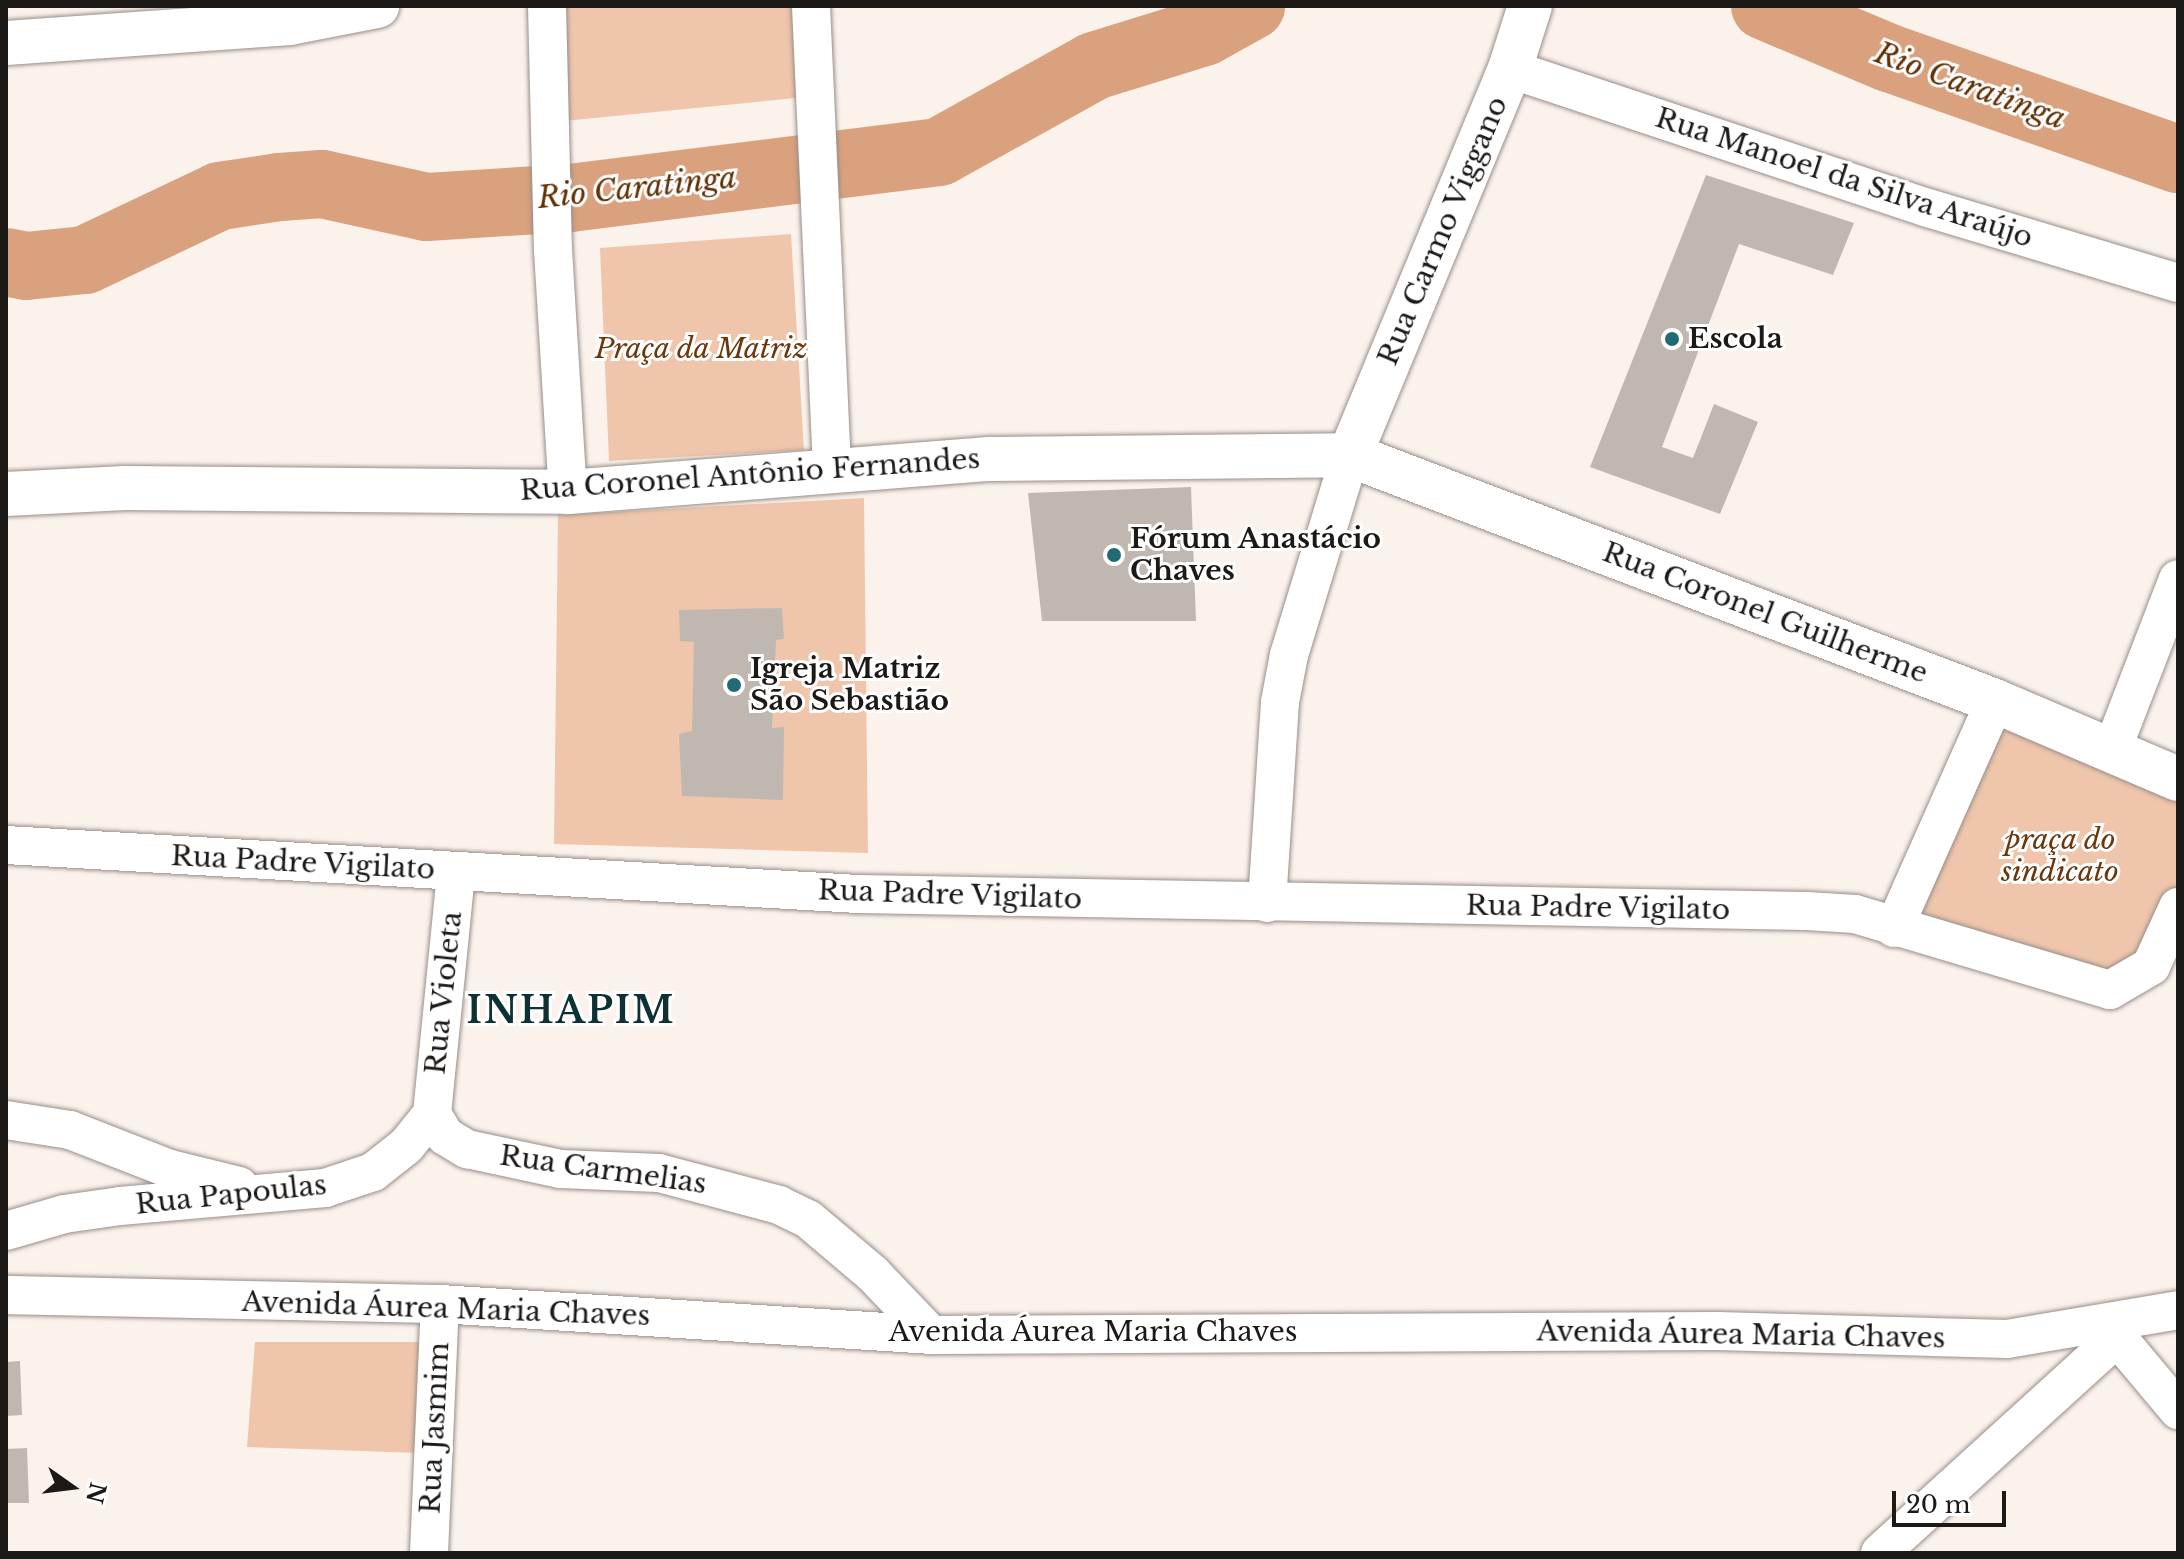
<!DOCTYPE html>
<meta charset="utf-8">
<style>
body{margin:0}
#map{position:relative;width:2184px;height:1559px;overflow:hidden;background:#fcf2ec;font-family:"Libre Baskerville",serif}
div>[style]{position:absolute}
[style*='--x']{left:calc(var(--x)*1px);top:calc(var(--y)*1px);width:calc(var(--w)*1px);rotate:calc(var(--a)*1deg)}
.green>*{inset:0;background:#efc5ab}
.river>*{height:68px;margin:-34px;padding:0 34px;transform-origin:34px;border-radius:34px;background:#d9a17d}
.building>*{inset:0;background:#c0b7b1}
.roads{filter:drop-shadow(0 0 2px #978e89) drop-shadow(0 0 2px #978e89)}
.street>*{height:38px;margin:-19px;padding:0 19px;transform-origin:19px;border-radius:19px;background:#fff}
.secondary>*{height:44px;margin:-22px;padding:0 22px;transform-origin:22px;border-radius:22px;background:#fff}
.dots>*{width:22px;height:22px;translate:-50% -50%;box-sizing:border-box;border:4px solid #fff;border-radius:50%}
span{translate:-50% -50%;white-space:nowrap;text-align:center;line-height:1.15;-webkit-text-stroke:6px #fff;paint-order:stroke}
.street-label{font-size:28px;color:#1c1917}
.poi-label{font-size:28px;color:#1c1917;font-weight:700}
.left{translate:0 -50%;text-align:left}
.park-label{font-size:28px;color:#6c370d;font-style:italic}
.water-label{font-size:30px;color:#632f03;font-style:italic}
.district-label{font-size:36px;color:#0e3134;font-weight:700;letter-spacing:2px}
.frame{position:absolute;inset:0;border:8px solid #1c1917;pointer-events:none}
.north{position:absolute;left:32px;top:1447px;width:80px;height:80px;-webkit-text-stroke:6px #fff;paint-order:stroke;rotate:104deg;font-size:22px;font-weight:700;line-height:32px;text-align:center;color:#1c1917}
.north::after{content:'';display:block;margin:auto;width:28px;height:36px;background:#1c1917;clip-path:polygon(50% 0,100% 100%,50% 72%,0 100%)}
.scale{position:absolute;left:1892px;top:1491px;width:114px;height:36px;box-sizing:border-box;border:4px solid #1c1917;border-top:0;padding-left:10px;font-size:24px;line-height:28px;white-space:nowrap;color:#1c1917;-webkit-text-stroke:6px #fff;paint-order:stroke}
</style>
<div id="map">
<div class="green">
<div style="clip-path:polygon(560px 6px,800px 6px,806px 97px,564px 121px)"></div>
<div style="clip-path:polygon(791px 234px,804px 450px,609px 461px,600px 248px)"></div>
<div style="clip-path:polygon(864px 498px,868px 853px,554px 844px,558px 515px)"></div>
<div style="clip-path:polygon(1995px 701px,2178px 779px,2178px 907px,2132px 980px,1894px 928px)"></div>
<div style="clip-path:polygon(255px 1342px,424px 1342px,418px 1453px,247px 1447px)"></div>
</div>
<div class="river">
<div style="--x:1765;--y:6;--w:134;--a:22.8"></div>
<div style="--x:1889;--y:58;--w:306;--a:19.3"></div>
<div style="--x:6;--y:262;--w:20;--a:11"></div>
<div style="--x:26;--y:266;--w:59;--a:-5.8"></div>
<div style="--x:85;--y:260;--w:149;--a:-25.4"></div>
<div style="--x:220;--y:196;--w:61;--a:-8.5"></div>
<div style="--x:280;--y:187;--w:42;--a:-4.1"></div>
<div style="--x:322;--y:184;--w:107;--a:12.4"></div>
<div style="--x:427;--y:207;--w:143;--a:-3.6"></div>
<div style="--x:570;--y:198;--w:372;--a:-7.1"></div>
<div style="--x:939;--y:152;--w:177;--a:-29"></div>
<div style="--x:1094;--y:66;--w:115;--a:-17.2"></div>
<div style="--x:1204;--y:32;--w:54;--a:-29"></div>
</div>
<div class="building">
<div style="clip-path:polygon(1706px 175px,1854px 223px,1833px 275px,1739px 244px,1662px 447px,1693px 458px,1714px 404px,1758px 422px,1720px 514px,1590px 467px)"></div>
<div style="clip-path:polygon(1191px 487px,1196px 621px,1042px 621px,1028px 493px)"></div>
<div style="clip-path:polygon(782px 608px,784px 639px,776px 640px,772px 728px,784px 727px,783px 800px,682px 796px,679px 734px,692px 731px,694px 642px,680px 641px,679px 610px)"></div>
<div style="clip-path:polygon(20px 1361px,22px 1415px,6px 1416px,6px 1362px)"></div>
<div style="clip-path:polygon(27px 1448px,29px 1503px,6px 1503px,6px 1449px)"></div>
</div>
<div class="roads">
<div class="street">
<div style="--x:547;--y:6;--w:244;--a:88.6"></div>
<div style="--x:553;--y:250;--w:242;--a:86.5"></div>
<div style="--x:811;--y:6;--w:466;--a:87.4"></div>
<div style="--x:1510;--y:69;--w:441;--a:18.4"></div>
<div style="--x:1928;--y:208;--w:261;--a:16.7"></div>
<div style="--x:2112;--y:750;--w:183;--a:-68.9"></div>
<div style="--x:6;--y:845;--w:854;--a:3.29"></div>
<div style="--x:859;--y:894;--w:948;--a:1.03"></div>
<div style="--x:1807;--y:911;--w:48;--a:3.6"></div>
<div style="--x:1855;--y:914;--w:266;--a:16.6"></div>
<div style="--x:2110;--y:990;--w:48;--a:-30.3"></div>
<div style="--x:2151;--y:966;--w:65;--a:-65.4"></div>
<div style="--x:1267;--y:903;--w:201;--a:-86.3"></div>
<div style="--x:1280;--y:702;--w:48;--a:-79.2"></div>
<div style="--x:1289;--y:655;--w:209;--a:-73"></div>
<div style="--x:1894;--y:928;--w:248;--a:-66"></div>
<div style="--x:432;--y:1114;--w:26;--a:59"></div>
<div style="--x:445;--y:1136;--w:26;--a:31"></div>
<div style="--x:467;--y:1149;--w:95;--a:12.1"></div>
<div style="--x:560;--y:1169;--w:99;--a:2.3"></div>
<div style="--x:659;--y:1173;--w:124;--a:14.9"></div>
<div style="--x:779;--y:1205;--w:32;--a:26"></div>
<div style="--x:808;--y:1219;--w:85;--a:40.2"></div>
<div style="--x:873;--y:1274;--w:84;--a:46.4"></div>
<div style="--x:432;--y:1114;--w:243;--a:-84.3"></div>
<div style="--x:6;--y:1120;--w:65;--a:8.9"></div>
<div style="--x:70;--y:1130;--w:107;--a:21.3"></div>
<div style="--x:170;--y:1169;--w:71;--a:13.8"></div>
<div style="--x:6;--y:1231;--w:60;--a:-16.3"></div>
<div style="--x:64;--y:1214;--w:57;--a:-8.1"></div>
<div style="--x:120;--y:1206;--w:206;--a:-5"></div>
<div style="--x:325;--y:1188;--w:51;--a:-18.4"></div>
<div style="--x:373;--y:1172;--w:42;--a:-38.2"></div>
<div style="--x:406;--y:1146;--w:41;--a:-50.9"></div>
<div style="--x:6;--y:1295;--w:434;--a:1.2"></div>
<div style="--x:440;--y:1304;--w:492;--a:3.6"></div>
<div style="--x:931;--y:1335;--w:786;--a:-0.29"></div>
<div style="--x:1717;--y:1331;--w:290;--a:1.6"></div>
<div style="--x:2007;--y:1339;--w:173;--a:-9.6"></div>
<div style="--x:2107;--y:1325;--w:111;--a:50.1"></div>
<div style="--x:429;--y:1553;--w:249;--a:-87.5"></div>
<div style="--x:1880;--y:1553;--w:321;--a:-42.3"></div>
</div>
<div class="secondary">
<div style="--x:6;--y:43;--w:285;--a:-4"></div>
<div style="--x:290;--y:23;--w:89;--a:-11.1"></div>
<div style="--x:1350;--y:455;--w:418;--a:-67.5"></div>
<div style="--x:1510;--y:69;--w:66;--a:-72.4"></div>
<div style="--x:6;--y:494;--w:119;--a:-2.9"></div>
<div style="--x:125;--y:488;--w:443;--a:0.5"></div>
<div style="--x:568;--y:492;--w:423;--a:-4.5"></div>
<div style="--x:990;--y:459;--w:360;--a:-0.6"></div>
<div style="--x:1350;--y:455;--w:690;--a:20.88"></div>
<div style="--x:1995;--y:701;--w:199;--a:23.1"></div>
</div>
</div>
<div class="dots">
<div style="left:1672px;top:339px;background:#216c73"></div>
<div style="left:1114px;top:555px;background:#216c73"></div>
<div style="left:734px;top:685px;background:#216c73"></div>
</div>
<div class="street-label">
<span style="left:1844px;top:178px;rotate:18deg">Rua Manoel da Silva Araújo</span>
<span style="left:1443px;top:231px;rotate:-67deg">Rua Carmo Viggano</span>
<span style="left:750px;top:475px;rotate:-4deg">Rua Coronel Antônio Fernandes</span>
<span style="left:1765px;top:613px;rotate:21deg">Rua Coronel Guilherme</span>
<span style="left:303px;top:863px;rotate:3deg">Rua Padre Vigilato</span>
<span style="left:950px;top:895px;rotate:2deg">Rua Padre Vigilato</span>
<span style="left:1598px;top:908px;rotate:1deg">Rua Padre Vigilato</span>
<span style="left:444px;top:993px;rotate:-84deg">Rua Violeta</span>
<span style="left:603px;top:1170px;rotate:8deg">Rua Carmelias</span>
<span style="left:231px;top:1195px;rotate:-6deg">Rua Papoulas</span>
<span style="left:446px;top:1309px;rotate:2deg">Avenida Áurea Maria Chaves</span>
<span style="left:1093px;top:1332px">Avenida Áurea Maria Chaves</span>
<span style="left:1741px;top:1335px;rotate:1deg">Avenida Áurea Maria Chaves</span>
<span style="left:435px;top:1428px;rotate:-87deg">Rua Jasmim</span>
</div>
<div class="poi-label">
<span class="left" style="left:1688px;top:339px">Escola</span>
<span class="left" style="left:1130px;top:555px">Fórum Anastácio<br>Chaves</span>
<span class="left" style="left:750px;top:685px">Igreja Matriz<br>São Sebastião</span>
</div>
<div class="park-label">
<span style="left:701px;top:349px">Praça da Matriz</span>
<span style="left:2060px;top:856px">praça do<br>sindicato</span>
</div>
<div class="water-label">
<span style="left:1970px;top:86px;rotate:20deg">Rio Caratinga</span>
<span style="left:637px;top:188px;rotate:-6deg">Rio Caratinga</span>
</div>
<div class="district-label">
<span style="left:571px;top:1011px">INHAPIM</span>
</div>
<div class="frame"></div>
<div class="north">N</div>
<div class="scale">20 m</div>
</div>
